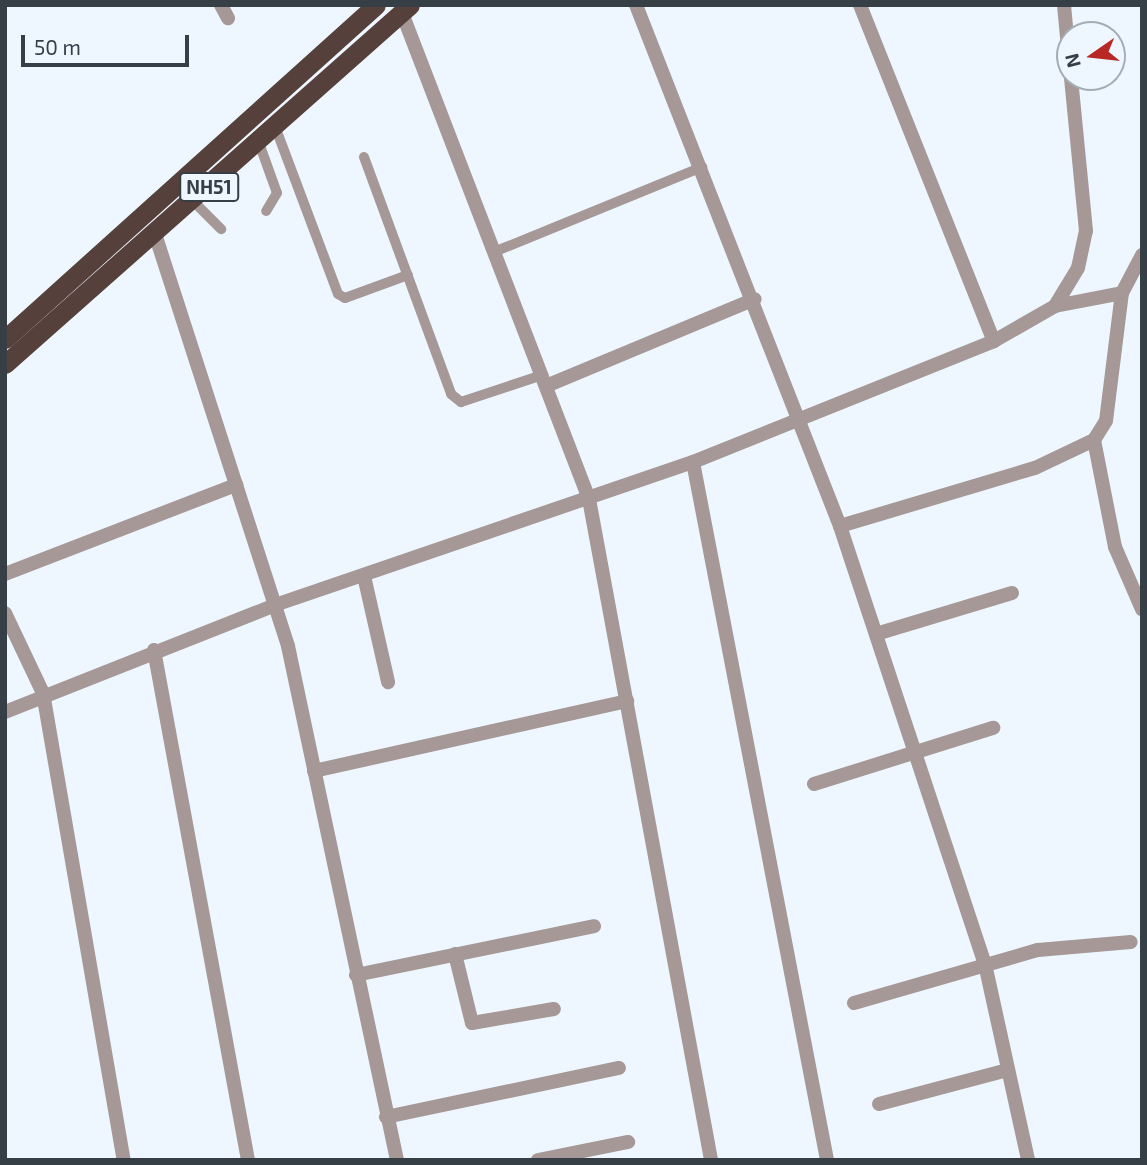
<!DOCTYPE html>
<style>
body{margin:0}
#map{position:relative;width:1147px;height:1165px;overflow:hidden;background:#eef7ff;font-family:"Exo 2",sans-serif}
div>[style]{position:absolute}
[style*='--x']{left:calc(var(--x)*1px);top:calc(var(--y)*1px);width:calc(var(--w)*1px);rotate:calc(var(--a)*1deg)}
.service>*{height:10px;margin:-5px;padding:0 5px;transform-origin:5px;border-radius:5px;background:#a59896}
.minor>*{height:14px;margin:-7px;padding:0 7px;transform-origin:7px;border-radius:7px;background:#a59896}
.trunk>*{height:19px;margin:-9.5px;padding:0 9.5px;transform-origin:9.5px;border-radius:9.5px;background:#56403c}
span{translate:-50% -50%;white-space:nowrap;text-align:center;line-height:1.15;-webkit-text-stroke:7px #eef7ff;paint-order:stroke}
.shield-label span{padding:2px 5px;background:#eef7ff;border:2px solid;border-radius:5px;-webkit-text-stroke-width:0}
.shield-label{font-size:19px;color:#363e46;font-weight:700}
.frame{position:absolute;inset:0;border:7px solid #363e46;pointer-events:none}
.north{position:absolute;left:1056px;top:21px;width:70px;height:70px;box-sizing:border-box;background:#eef7ff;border:2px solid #a4adb5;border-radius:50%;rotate:256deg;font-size:19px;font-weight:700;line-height:28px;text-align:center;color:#363e46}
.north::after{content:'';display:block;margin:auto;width:24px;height:32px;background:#b82925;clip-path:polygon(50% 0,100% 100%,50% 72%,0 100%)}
.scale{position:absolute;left:21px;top:35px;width:168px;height:32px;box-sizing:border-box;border:4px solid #363e46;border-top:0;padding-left:9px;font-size:21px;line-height:24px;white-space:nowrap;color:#363e46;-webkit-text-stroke:5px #eef7ff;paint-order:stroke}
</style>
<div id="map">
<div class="service">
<div style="--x:276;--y:129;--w:176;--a:69.4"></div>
<div style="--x:338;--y:294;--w:8;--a:30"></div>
<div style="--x:345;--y:298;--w:67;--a:-20.1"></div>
<div style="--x:259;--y:143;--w:53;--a:70.2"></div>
<div style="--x:277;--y:193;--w:21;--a:121"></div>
<div style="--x:364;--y:157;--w:252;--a:69.8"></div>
<div style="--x:451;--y:394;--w:13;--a:39"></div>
<div style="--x:461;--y:402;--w:85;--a:-18.4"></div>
<div style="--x:193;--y:201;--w:40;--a:45"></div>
<div style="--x:494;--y:252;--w:225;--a:-22.2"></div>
</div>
<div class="minor">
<div style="--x:221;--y:5;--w:15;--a:62"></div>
<div style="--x:636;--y:5;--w:560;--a:68.62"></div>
<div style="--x:840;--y:526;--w:461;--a:71.7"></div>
<div style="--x:985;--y:964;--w:201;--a:77.6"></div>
<div style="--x:860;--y:5;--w:362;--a:68.3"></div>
<div style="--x:1064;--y:5;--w:65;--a:84.7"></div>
<div style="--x:402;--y:13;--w:521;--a:68.95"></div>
<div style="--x:589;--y:499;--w:672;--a:79.54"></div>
<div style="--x:155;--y:234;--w:433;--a:72.1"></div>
<div style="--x:288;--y:646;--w:525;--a:78.03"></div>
<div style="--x:1055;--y:306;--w:68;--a:-11"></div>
<div style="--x:546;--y:386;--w:226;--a:-22.6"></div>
<div style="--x:1094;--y:440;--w:109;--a:78.9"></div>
<div style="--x:1115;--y:547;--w:68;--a:66.5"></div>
<div style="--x:693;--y:462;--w:711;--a:79.13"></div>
<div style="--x:840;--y:526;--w:203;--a:-16.6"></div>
<div style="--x:1035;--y:468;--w:65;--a:-25.4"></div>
<div style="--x:1094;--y:440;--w:22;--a:-58"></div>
<div style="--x:1106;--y:421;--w:129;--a:-82.9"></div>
<div style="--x:1122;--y:293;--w:43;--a:-62.2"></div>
<div style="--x:5;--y:574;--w:248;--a:-21.1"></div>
<div style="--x:364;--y:576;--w:109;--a:77.2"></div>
<div style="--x:5;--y:613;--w:89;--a:64.6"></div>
<div style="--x:43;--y:693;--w:474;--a:80.2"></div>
<div style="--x:876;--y:634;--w:142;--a:-16.8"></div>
<div style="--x:154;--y:650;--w:519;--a:79.56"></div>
<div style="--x:5;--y:712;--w:290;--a:-21.6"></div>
<div style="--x:275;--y:605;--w:442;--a:-18.9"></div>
<div style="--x:693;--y:462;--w:324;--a:-21.9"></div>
<div style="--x:994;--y:341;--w:70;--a:-29.8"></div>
<div style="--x:1055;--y:306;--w:44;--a:-58.8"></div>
<div style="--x:1078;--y:268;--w:38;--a:-78"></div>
<div style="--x:1086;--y:231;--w:155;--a:-95.6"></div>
<div style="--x:314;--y:771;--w:321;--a:-12.6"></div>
<div style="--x:814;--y:784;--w:188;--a:-17.4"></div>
<div style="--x:455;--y:954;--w:71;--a:76.2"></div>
<div style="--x:472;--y:1023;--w:83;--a:-9.7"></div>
<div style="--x:356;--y:975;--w:243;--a:-11.6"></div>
<div style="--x:854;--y:1003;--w:191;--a:-16.1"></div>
<div style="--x:1038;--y:950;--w:93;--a:-4.9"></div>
<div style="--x:879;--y:1104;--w:133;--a:-14.8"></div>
<div style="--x:386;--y:1117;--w:238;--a:-11.9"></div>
<div style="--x:538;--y:1160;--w:92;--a:-11.3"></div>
</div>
<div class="trunk">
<div style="--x:5;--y:339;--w:499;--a:-42"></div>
<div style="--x:5;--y:364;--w:541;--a:-41.55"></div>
</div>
<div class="shield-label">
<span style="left:209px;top:187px">NH51</span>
</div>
<div class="frame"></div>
<div class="north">N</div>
<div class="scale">50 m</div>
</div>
